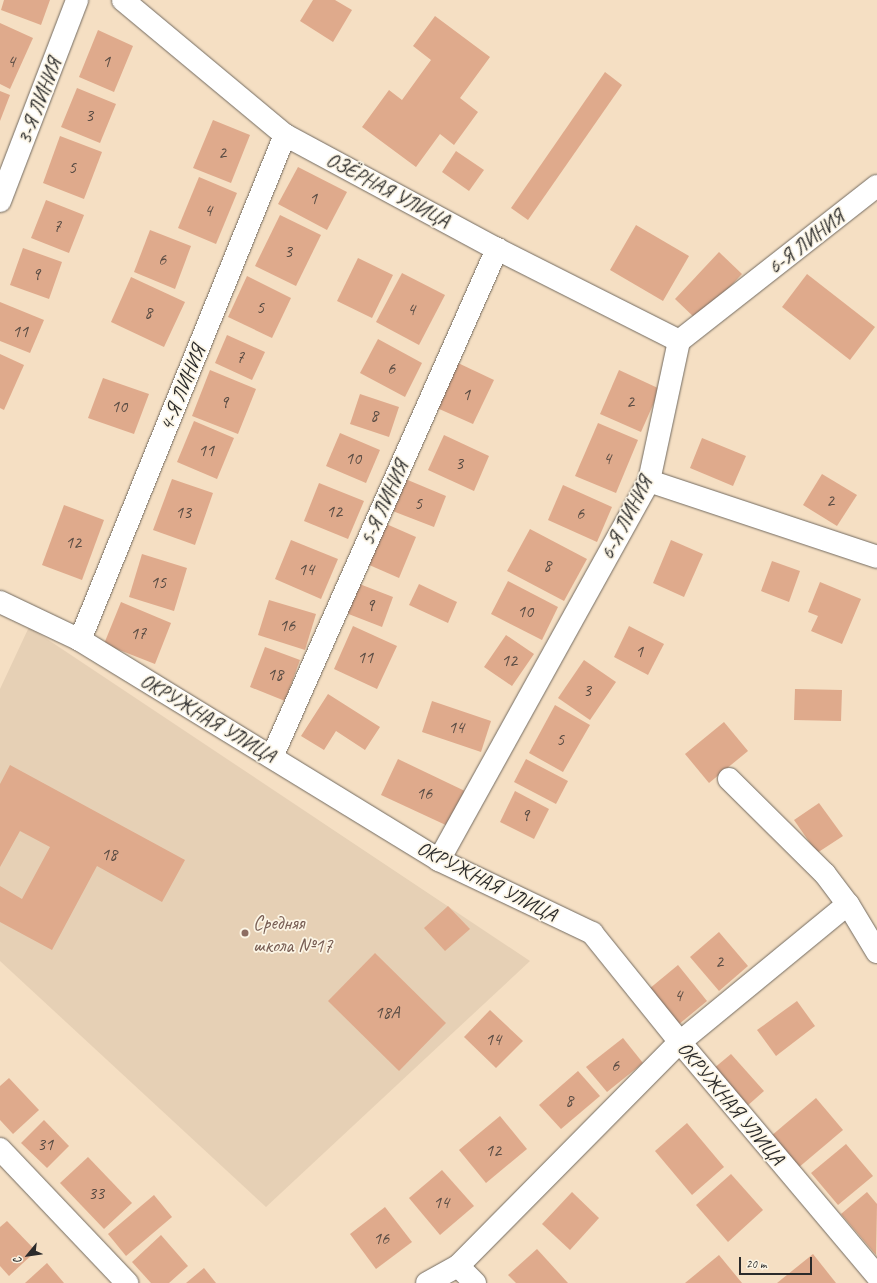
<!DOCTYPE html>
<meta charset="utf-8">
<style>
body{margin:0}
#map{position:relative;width:877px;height:1283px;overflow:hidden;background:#f5dfc3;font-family:Caveat,sans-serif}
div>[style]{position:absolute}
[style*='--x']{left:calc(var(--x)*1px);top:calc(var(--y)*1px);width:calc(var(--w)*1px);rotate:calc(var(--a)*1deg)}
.built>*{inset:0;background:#e6d0b5}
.building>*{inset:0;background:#dfaa8c}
.roads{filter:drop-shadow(0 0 1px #726a60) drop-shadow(0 0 1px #726a60)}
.street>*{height:22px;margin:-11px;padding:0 11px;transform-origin:11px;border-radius:11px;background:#fff}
.dots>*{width:11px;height:11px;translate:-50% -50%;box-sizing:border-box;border:2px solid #fcf5e5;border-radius:50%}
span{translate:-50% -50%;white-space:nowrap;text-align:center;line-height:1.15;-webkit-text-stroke:3.5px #fcf5e5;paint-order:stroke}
.number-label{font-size:18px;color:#584b43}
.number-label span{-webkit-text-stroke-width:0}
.street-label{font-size:20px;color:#2b2b2b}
.education-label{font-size:20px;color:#785e54}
.left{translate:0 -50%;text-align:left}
.north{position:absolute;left:8px;top:1235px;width:40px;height:40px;-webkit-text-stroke:3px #fcf5e5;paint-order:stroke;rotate:241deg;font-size:11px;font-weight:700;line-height:16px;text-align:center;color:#2b2b2b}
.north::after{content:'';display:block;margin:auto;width:14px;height:18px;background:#2b2b2b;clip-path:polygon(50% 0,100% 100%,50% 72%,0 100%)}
.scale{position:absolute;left:739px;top:1257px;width:73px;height:18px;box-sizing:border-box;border:2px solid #2b2b2b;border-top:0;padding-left:5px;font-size:12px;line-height:14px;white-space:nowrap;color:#2b2b2b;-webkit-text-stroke:3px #fcf5e5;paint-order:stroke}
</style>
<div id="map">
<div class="built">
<div style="clip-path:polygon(29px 627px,530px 961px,266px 1207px,0 961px,0 689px)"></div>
</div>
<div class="building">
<div style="clip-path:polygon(4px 0,50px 0,41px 25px,1px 10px)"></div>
<div style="clip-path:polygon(313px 0,335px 0,352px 10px,333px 42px,300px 21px)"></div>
<div style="clip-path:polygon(435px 16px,490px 57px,460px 98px,478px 112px,454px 145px,440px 134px,416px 167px,362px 127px,389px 90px,402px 100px,431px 60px,413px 46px)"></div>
<div style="clip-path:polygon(0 23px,33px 38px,10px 89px,0 84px)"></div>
<div style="clip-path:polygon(98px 30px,133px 46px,114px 92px,79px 77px)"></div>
<div style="clip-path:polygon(605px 72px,622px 85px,528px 220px,511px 208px)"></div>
<div style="clip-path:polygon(77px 88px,116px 104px,100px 143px,61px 127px)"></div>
<div style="clip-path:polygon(0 91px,10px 95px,0 121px)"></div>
<div style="clip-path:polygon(213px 120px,250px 135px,231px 183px,193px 168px)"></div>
<div style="clip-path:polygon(60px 136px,102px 152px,84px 199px,43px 183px)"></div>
<div style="clip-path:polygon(456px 151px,484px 170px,469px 191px,442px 172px)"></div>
<div style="clip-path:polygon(298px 167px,347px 192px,327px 230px,278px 204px)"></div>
<div style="clip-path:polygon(199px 177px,237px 193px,216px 244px,178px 228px)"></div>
<div style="clip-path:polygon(46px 200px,84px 215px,69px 253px,31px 238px)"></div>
<div style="clip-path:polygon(280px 215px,321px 235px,296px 286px,255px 266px)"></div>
<div style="clip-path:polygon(636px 225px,689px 256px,663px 301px,610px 270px)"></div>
<div style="clip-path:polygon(150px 230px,191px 246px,175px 289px,134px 272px)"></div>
<div style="clip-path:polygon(23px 248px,62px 262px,49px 299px,10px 285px)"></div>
<div style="clip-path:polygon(719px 252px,742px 274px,698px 321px,675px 299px)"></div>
<div style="clip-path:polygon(358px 258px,393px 275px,372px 318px,337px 301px)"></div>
<div style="clip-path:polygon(402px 273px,445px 295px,419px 345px,376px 322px)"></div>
<div style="clip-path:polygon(807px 274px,875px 327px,850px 360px,782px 307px)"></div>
<div style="clip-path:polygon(247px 276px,291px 298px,272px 338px,228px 317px)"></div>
<div style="clip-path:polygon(131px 277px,185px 302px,164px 347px,111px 322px)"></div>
<div style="clip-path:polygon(0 302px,44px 320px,30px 353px,0 341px)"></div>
<div style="clip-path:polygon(227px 335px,265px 352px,252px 380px,215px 363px)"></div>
<div style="clip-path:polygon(378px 339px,422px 363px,405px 397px,360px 373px)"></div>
<div style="clip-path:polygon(0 354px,24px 365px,4px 410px,0 408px)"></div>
<div style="clip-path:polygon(458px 363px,494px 380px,473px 424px,437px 408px)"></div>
<div style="clip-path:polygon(210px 370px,256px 389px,238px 434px,192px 416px)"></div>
<div style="clip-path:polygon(619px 370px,660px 389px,641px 432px,600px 414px)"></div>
<div style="clip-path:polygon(103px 378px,149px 394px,134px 434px,88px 418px)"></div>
<div style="clip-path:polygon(360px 394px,399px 407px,389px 437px,350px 424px)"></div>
<div style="clip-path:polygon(194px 421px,234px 438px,217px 479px,177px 462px)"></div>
<div style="clip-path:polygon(598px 423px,638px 440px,616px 493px,575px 476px)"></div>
<div style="clip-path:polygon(340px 433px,380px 450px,366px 483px,326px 466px)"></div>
<div style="clip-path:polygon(444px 435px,489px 456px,474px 491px,428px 470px)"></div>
<div style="clip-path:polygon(702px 438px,746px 456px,733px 486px,690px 468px)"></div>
<div style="clip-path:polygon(822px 474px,857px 495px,837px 526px,803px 505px)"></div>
<div style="clip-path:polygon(403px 478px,446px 496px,434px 527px,390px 510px)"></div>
<div style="clip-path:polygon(172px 479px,213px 493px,195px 545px,153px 530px)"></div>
<div style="clip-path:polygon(319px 483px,364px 501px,348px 539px,304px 521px)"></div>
<div style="clip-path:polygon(563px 485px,612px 507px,597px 542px,548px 520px)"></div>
<div style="clip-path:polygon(64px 505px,104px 520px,82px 580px,42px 565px)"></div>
<div style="clip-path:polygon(384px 523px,416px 537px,399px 578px,367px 564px)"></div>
<div style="clip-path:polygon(530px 529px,587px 559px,564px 601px,507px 571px)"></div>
<div style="clip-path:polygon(291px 540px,338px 559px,321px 599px,275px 579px)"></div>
<div style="clip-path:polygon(671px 540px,703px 554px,684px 597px,653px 583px)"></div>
<div style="clip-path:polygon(142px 554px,187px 568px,174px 611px,129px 597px)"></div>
<div style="clip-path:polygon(772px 561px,800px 571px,789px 602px,761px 591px)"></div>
<div style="clip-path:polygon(508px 581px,558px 607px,542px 640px,491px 614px)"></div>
<div style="clip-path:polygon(820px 582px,861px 599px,842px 644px,811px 631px,818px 616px,808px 612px)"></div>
<div style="clip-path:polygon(357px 583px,393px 597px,382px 627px,346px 613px)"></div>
<div style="clip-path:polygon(419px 584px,457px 602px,448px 623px,409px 605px)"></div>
<div style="clip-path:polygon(269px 600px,316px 614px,305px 650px,258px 635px)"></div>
<div style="clip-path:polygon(121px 602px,171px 623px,155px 664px,104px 644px)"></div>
<div style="clip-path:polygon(353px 626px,397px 646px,377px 689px,334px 669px)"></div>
<div style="clip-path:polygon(629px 626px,664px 644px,648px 675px,614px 657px)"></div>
<div style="clip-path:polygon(506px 635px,534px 654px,512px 686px,484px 667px)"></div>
<div style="clip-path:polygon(265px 647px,300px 660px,285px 701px,250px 687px)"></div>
<div style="clip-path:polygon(584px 660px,616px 682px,590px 720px,558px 698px)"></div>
<div style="clip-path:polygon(795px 689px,842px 690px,841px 721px,794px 720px)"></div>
<div style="clip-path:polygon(328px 694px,380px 727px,365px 750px,336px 731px,324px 750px,301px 736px)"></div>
<div style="clip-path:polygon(432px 701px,491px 721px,481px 752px,422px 732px)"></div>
<div style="clip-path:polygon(555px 705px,590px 725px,563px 772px,529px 753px)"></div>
<div style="clip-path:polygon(724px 722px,748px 751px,709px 783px,685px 754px)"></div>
<div style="clip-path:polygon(398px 759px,467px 792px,450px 827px,381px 795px)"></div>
<div style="clip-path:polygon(526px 759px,568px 781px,556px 804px,514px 782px)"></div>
<div style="clip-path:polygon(10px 765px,185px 860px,162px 902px,97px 866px,52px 950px,0 922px,0 886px,22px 899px,50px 847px,20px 831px,0 867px,0 784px)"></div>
<div style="clip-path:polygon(515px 791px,549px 809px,534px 839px,500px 822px)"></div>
<div style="clip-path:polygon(819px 803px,843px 836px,817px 853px,794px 820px)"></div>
<div style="clip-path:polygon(448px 906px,470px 929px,445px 951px,424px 928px)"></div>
<div style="clip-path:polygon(719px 932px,748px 966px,719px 991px,690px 957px)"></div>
<div style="clip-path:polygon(375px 953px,446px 1023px,399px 1071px,328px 1001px)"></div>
<div style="clip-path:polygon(678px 965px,707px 1001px,678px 1025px,649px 989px)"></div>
<div style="clip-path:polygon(797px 1001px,815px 1026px,776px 1056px,757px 1030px)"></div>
<div style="clip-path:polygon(490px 1010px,523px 1041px,496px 1068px,464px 1037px)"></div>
<div style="clip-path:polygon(623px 1038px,643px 1063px,607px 1092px,586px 1067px)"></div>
<div style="clip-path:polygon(731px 1054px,764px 1091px,746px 1107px,713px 1069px)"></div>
<div style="clip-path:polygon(578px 1071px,600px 1096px,561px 1129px,539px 1105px)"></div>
<div style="clip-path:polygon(9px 1078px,39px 1110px,13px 1134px,0 1120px,0 1086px)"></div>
<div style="clip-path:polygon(816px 1098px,843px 1130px,798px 1168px,771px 1136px)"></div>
<div style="clip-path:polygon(500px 1116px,527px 1149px,486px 1183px,459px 1150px)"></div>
<div style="clip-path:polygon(44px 1120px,69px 1146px,47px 1168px,21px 1143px)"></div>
<div style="clip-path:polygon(687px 1123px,724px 1167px,692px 1195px,655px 1151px)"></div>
<div style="clip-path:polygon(846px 1144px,873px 1176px,838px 1205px,811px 1173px)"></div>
<div style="clip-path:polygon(88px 1157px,132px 1203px,104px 1229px,60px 1183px)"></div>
<div style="clip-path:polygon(442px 1170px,474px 1206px,440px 1235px,409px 1198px)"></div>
<div style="clip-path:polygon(731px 1174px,763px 1210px,728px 1242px,696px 1205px)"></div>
<div style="clip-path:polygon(572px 1192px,599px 1218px,570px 1250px,542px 1224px)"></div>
<div style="clip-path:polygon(867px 1192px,877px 1204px,876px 1255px,841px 1214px)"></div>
<div style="clip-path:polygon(154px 1195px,172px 1217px,126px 1256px,108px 1234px)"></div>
<div style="clip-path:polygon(385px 1207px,412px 1242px,376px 1269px,350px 1234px)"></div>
<div style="clip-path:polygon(7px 1221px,36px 1251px,9px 1276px,0 1266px,0 1227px)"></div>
<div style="clip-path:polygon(161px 1235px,188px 1266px,169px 1283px,151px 1283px,132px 1262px)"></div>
<div style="clip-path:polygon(537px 1249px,568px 1283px,516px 1283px,508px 1275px)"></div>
<div style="clip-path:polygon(813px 1254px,836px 1283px,777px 1283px)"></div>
<div style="clip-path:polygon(719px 1255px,742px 1283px,685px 1283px)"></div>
<div style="clip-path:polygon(47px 1263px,64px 1283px,25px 1283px)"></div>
<div style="clip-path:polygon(204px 1268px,216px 1283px,186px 1283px)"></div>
</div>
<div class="roads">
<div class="street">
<div style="--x:123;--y:0;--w:211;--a:39.8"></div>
<div style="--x:285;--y:135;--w:241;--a:28.3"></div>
<div style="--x:497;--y:249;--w:204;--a:26.8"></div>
<div style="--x:0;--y:201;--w:215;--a:-69"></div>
<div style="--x:649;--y:481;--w:240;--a:18.4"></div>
<div style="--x:0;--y:602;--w:89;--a:25.4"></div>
<div style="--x:80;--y:640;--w:421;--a:31.5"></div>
<div style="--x:439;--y:860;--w:170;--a:25.5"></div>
<div style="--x:592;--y:933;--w:140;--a:51.1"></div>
<div style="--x:680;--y:1042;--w:306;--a:49.9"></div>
<div style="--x:80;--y:640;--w:545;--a:-67.91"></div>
<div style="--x:272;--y:757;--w:556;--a:-66.11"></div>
<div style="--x:729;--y:779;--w:135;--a:44.7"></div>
<div style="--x:825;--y:874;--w:38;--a:53"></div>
<div style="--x:848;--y:904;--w:56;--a:58.9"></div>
<div style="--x:439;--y:860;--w:433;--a:-61"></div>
<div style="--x:649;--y:481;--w:143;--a:-77.9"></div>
<div style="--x:679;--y:341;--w:251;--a:-38.1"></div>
<div style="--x:0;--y:1149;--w:185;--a:46.5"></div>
<div style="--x:458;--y:1266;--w:24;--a:45"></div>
<div style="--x:427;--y:1283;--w:35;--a:-29"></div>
<div style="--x:458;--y:1266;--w:315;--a:-45.3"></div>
<div style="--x:680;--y:1042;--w:217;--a:-39.4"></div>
</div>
</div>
<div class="dots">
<div style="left:245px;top:933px;background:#8d6e63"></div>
</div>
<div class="number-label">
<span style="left:11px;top:61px">4</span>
<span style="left:106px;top:61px">1</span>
<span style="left:89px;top:115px">3</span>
<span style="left:222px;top:152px">2</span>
<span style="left:72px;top:167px">5</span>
<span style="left:313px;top:198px">1</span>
<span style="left:208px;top:210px">4</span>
<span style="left:57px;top:226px">7</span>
<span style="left:288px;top:251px">3</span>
<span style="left:162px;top:259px">6</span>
<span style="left:36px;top:274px">9</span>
<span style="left:260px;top:307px">5</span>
<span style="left:411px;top:309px">4</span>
<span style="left:148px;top:312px">8</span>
<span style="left:20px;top:331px">11</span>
<span style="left:240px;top:357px">7</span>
<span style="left:391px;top:368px">6</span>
<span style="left:466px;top:394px">1</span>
<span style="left:630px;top:401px">2</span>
<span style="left:224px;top:402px">9</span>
<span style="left:119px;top:406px">10</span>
<span style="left:374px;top:415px">8</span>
<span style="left:206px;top:450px">11</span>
<span style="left:353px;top:458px">10</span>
<span style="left:607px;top:458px">4</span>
<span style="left:459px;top:463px">3</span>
<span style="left:830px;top:500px">2</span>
<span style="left:418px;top:503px">5</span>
<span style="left:334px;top:511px">12</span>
<span style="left:183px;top:512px">13</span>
<span style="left:580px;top:513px">6</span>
<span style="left:73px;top:542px">12</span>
<span style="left:547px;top:565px">8</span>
<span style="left:306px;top:569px">14</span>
<span style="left:158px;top:582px">15</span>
<span style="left:370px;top:605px">9</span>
<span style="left:525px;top:611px">10</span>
<span style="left:287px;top:625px">16</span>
<span style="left:138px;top:633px">17</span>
<span style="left:639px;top:651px">1</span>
<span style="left:365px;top:657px">11</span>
<span style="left:509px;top:660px">12</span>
<span style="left:275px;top:674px">18</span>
<span style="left:587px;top:690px">3</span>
<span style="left:456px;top:727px">14</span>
<span style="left:560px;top:739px">5</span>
<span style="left:424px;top:793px">16</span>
<span style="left:525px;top:815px">9</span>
<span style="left:109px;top:854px">18</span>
<span style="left:719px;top:961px">2</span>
<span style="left:678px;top:995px">4</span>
<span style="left:387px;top:1012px">18А</span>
<span style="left:493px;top:1039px">14</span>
<span style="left:615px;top:1065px">6</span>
<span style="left:569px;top:1100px">8</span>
<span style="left:45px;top:1144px">31</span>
<span style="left:493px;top:1150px">12</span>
<span style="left:96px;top:1193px">33</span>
<span style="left:441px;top:1202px">14</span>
<span style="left:381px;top:1238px">16</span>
</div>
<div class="street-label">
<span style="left:39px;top:101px;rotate:-69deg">3-Я ЛИНИЯ</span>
<span style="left:388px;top:190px;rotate:28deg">ОЗЁРНАЯ УЛИЦА</span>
<span style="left:806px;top:242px;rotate:-38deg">6-Я ЛИНИЯ</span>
<span style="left:182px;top:388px;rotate:-68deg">4-Я ЛИНИЯ</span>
<span style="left:384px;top:503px;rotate:-66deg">5-Я ЛИНИЯ</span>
<span style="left:626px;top:518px;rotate:-63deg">6-Я ЛИНИЯ</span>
<span style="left:208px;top:718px;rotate:31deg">ОКРУЖНАЯ УЛИЦА</span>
<span style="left:487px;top:881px;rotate:27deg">ОКРУЖНАЯ УЛИЦА</span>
<span style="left:731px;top:1103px;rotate:50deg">ОКРУЖНАЯ УЛИЦА</span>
</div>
<div class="education-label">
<span class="left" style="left:253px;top:934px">Средняя<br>школа №17</span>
</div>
<div class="north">С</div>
<div class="scale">20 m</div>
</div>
